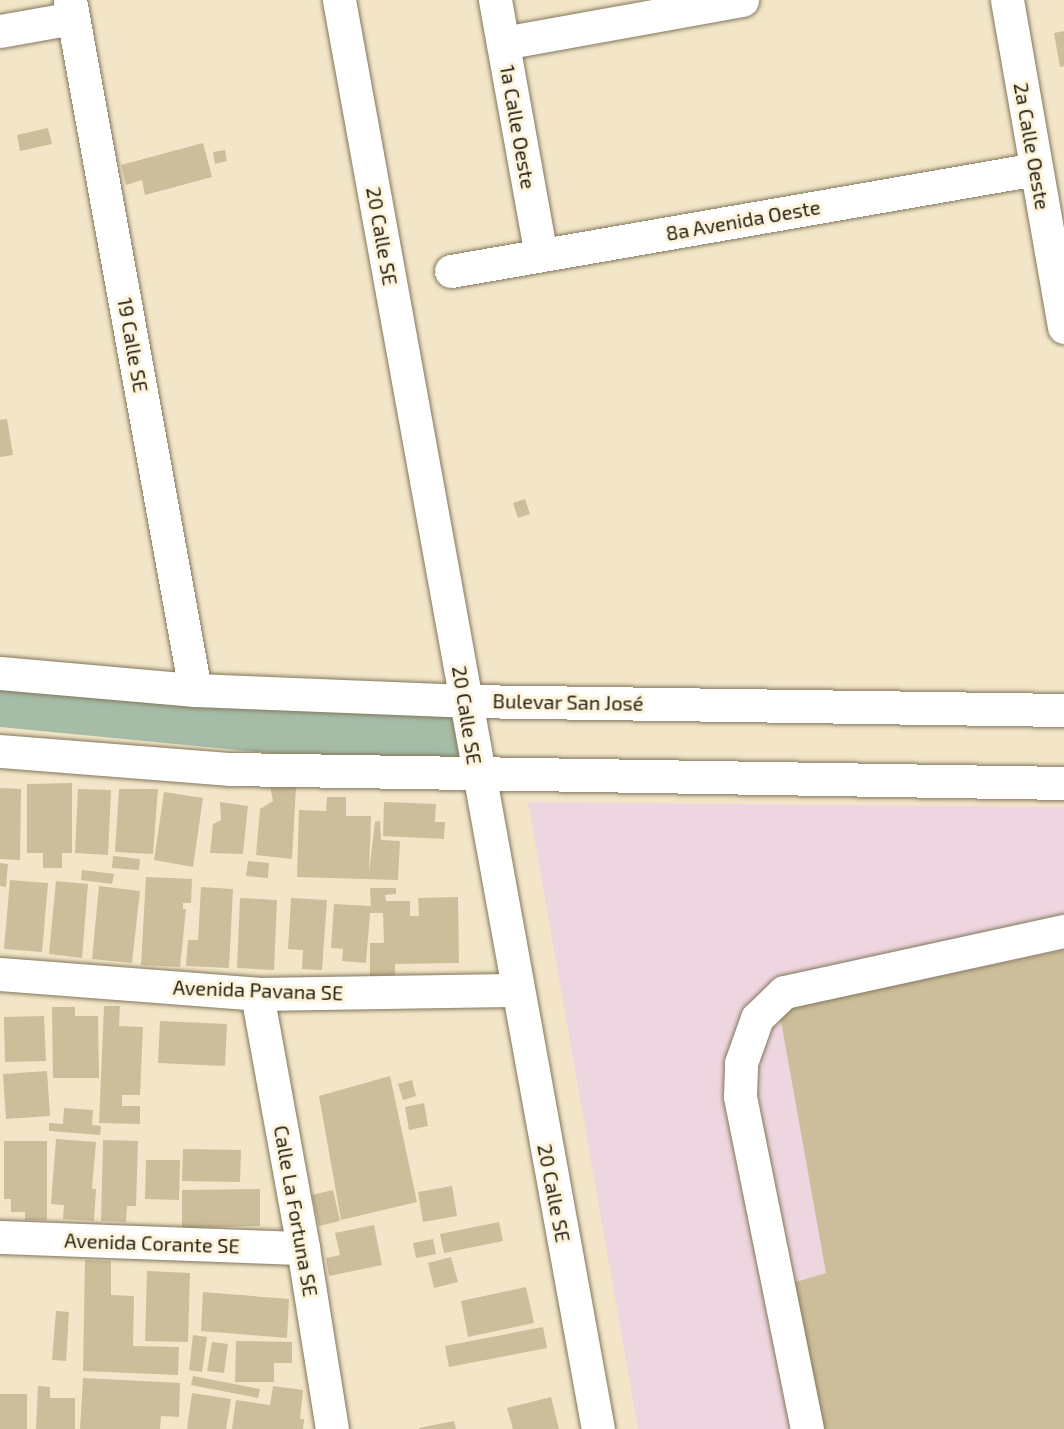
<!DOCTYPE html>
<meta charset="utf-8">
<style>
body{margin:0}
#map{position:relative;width:1064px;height:1429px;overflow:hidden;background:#f3e6c8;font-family:"Exo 2",sans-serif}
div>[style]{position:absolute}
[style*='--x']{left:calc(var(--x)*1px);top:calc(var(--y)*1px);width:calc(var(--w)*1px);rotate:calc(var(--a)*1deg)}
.industrial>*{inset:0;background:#eed6e0}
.green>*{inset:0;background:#a5bca7}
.building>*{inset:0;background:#ccbe9a}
.roads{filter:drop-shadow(0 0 2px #82775c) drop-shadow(0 0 2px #82775c)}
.minor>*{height:33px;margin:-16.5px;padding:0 16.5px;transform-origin:16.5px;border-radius:16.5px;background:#fff}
span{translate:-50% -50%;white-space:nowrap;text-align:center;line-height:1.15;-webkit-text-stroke:6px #fef4dc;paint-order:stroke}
.street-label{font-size:20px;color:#221e13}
</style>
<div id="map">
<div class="industrial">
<div style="clip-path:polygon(528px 802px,1064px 807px,1064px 1429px,638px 1429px)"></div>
</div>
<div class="green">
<div style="clip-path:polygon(0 663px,464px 703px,475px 773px,0 727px)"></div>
</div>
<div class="building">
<div style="clip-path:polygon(1064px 31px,1064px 66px,1060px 67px,1054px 33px)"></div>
<div style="clip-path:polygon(48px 128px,52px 144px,20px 151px,17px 135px)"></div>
<div style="clip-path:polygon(203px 143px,212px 177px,145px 195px,142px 180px,126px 185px,121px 165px)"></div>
<div style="clip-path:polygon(225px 150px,227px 161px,215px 164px,213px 152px)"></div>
<div style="clip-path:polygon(7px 419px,13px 455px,0 457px,0 420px)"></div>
<div style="clip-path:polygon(525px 499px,530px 514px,518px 518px,513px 503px)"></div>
<div style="clip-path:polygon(72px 783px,72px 853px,62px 853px,62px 868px,43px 868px,43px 853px,27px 853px,27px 784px)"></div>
<div style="clip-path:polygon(270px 786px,296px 787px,292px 859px,256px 855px,260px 809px,273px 801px)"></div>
<div style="clip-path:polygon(0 788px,21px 789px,20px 860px,0 859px)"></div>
<div style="clip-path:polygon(78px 789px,111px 790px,108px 855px,75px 853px)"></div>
<div style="clip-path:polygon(119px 789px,158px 789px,153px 854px,115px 852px)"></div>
<div style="clip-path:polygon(164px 792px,203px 798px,193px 867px,154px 860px)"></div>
<div style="clip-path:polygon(327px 797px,346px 797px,346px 816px,371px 816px,369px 872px,375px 822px,380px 821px,381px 840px,400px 841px,398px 880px,297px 877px,299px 810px,326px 811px)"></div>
<div style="clip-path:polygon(220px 802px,248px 806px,243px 854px,210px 853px,213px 824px,221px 820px)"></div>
<div style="clip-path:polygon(384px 802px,436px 804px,435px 822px,445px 822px,444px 839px,383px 836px)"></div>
<div style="clip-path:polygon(113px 856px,140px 859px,139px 870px,112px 868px)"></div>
<div style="clip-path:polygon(248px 861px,269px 863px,268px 878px,246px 876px)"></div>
<div style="clip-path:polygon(0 863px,8px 864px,6px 887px,0 886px)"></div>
<div style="clip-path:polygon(82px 870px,114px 874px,112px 884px,81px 880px)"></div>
<div style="clip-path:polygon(146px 877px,192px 879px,191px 903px,183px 903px,183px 909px,186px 909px,180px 967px,141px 965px)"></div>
<div style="clip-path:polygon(10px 880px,48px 883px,42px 952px,4px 949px)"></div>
<div style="clip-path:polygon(56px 881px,88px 884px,82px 958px,49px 954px)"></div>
<div style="clip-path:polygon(99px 886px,140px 891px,132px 963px,92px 959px)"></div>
<div style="clip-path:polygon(201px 887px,233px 889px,229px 968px,186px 966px,188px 940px,198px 940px)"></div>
<div style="clip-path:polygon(370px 888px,396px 888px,396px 894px,385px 895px,386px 901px,410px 901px,410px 916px,419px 916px,418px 898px,458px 897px,459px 963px,395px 964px,395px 975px,370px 976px,370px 943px,384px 943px,383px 913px,370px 913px,366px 963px,342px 961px,343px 949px,331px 948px,334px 904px,371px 906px)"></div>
<div style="clip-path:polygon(240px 898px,277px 900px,274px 970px,237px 968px)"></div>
<div style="clip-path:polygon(291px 898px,327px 900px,322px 970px,302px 969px,303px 950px,288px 949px)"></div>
<div style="clip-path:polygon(1064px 950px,1064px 1429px,818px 1429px,789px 1284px,826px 1273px,779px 1010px)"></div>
<div style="clip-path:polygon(104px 1006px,120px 1006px,119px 1026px,143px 1027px,140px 1095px,122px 1095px,122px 1106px,140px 1106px,140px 1124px,99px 1123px)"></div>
<div style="clip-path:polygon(52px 1007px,75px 1007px,75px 1016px,98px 1016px,99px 1078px,53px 1078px)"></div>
<div style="clip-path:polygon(44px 1016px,46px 1061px,5px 1062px,4px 1017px)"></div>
<div style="clip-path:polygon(160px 1021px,227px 1024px,225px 1066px,158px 1063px)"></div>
<div style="clip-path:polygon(47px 1071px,50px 1116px,6px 1119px,3px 1074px)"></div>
<div style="clip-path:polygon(390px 1076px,417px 1202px,341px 1220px,319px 1096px)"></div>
<div style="clip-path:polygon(412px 1080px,416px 1096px,403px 1100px,398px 1084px)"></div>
<div style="clip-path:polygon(424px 1103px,428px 1126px,409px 1130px,405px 1107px)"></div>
<div style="clip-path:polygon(64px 1108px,93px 1110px,92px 1125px,101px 1126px,100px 1135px,49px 1131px,49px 1123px,63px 1124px)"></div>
<div style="clip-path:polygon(56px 1139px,96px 1142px,92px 1189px,96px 1189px,94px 1221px,63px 1219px,64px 1205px,51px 1204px)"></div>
<div style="clip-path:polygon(103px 1140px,138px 1141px,136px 1206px,127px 1206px,126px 1222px,101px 1221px)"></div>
<div style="clip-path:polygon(4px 1141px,47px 1141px,47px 1220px,25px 1220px,25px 1212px,11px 1212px,11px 1199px,4px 1199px)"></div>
<div style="clip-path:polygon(183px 1149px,241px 1150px,240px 1182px,182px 1181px)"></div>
<div style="clip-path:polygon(146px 1160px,180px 1160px,179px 1200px,145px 1199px)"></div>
<div style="clip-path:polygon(452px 1186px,457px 1216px,423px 1222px,418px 1192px)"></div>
<div style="clip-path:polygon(260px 1189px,260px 1226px,182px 1228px,182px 1190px)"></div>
<div style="clip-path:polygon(333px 1190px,340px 1221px,319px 1226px,312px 1195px)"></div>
<div style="clip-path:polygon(499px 1222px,503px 1241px,444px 1253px,440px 1234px)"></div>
<div style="clip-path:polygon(374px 1225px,382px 1265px,329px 1276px,326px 1258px,340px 1255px,335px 1233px)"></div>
<div style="clip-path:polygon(433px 1239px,436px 1254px,416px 1258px,413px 1243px)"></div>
<div style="clip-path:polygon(451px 1257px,458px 1282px,434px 1288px,428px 1263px)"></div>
<div style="clip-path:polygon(85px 1260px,111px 1261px,111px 1295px,134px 1296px,133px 1346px,179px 1347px,178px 1375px,83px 1371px)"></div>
<div style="clip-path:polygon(147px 1271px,190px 1273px,188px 1342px,145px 1341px)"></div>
<div style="clip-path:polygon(526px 1287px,534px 1323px,468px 1337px,461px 1301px)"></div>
<div style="clip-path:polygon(203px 1292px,289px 1299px,287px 1338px,201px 1331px)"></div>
<div style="clip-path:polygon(56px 1311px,69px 1312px,66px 1361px,52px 1360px)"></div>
<div style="clip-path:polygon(543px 1327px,547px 1348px,449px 1367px,445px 1346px)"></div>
<div style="clip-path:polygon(193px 1335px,207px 1337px,202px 1372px,189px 1370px)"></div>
<div style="clip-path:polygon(236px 1341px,292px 1342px,292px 1363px,274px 1363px,274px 1382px,235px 1382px)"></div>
<div style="clip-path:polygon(212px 1342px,228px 1344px,224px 1373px,207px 1371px)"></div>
<div style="clip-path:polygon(193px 1376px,260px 1389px,258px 1398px,191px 1385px)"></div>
<div style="clip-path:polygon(83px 1378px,180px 1383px,179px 1417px,161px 1416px,160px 1429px,80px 1429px)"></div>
<div style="clip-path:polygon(38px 1386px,50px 1387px,50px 1398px,75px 1398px,75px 1429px,36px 1429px)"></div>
<div style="clip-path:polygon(273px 1386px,303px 1390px,300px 1419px,304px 1419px,303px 1429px,232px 1429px,236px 1400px,270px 1405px)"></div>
<div style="clip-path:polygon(192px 1393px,231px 1399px,226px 1429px,187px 1429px)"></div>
<div style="clip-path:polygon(0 1394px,27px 1394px,27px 1429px,0 1429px)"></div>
<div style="clip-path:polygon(551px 1397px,559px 1429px,513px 1429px,507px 1408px)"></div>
<div style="clip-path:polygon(454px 1421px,456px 1429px,419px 1429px,419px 1428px)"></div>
</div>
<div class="roads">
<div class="minor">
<div style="--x:70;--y:0;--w:701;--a:79.73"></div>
<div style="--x:339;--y:0;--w:1452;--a:79.73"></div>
<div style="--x:495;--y:0;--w:259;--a:79.8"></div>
<div style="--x:1007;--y:0;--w:332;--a:80.1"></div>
<div style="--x:0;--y:31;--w:74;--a:-10.1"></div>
<div style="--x:503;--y:43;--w:243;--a:-10.2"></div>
<div style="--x:451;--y:271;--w:594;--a:-9.89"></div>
<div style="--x:0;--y:673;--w:196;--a:5"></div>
<div style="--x:195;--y:690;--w:271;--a:2.3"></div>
<div style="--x:466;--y:701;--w:598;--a:0.86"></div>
<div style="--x:0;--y:751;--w:231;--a:4.5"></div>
<div style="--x:230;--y:769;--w:834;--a:0.96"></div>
<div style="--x:0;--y:974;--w:258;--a:4.4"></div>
<div style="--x:257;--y:994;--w:259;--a:-0.9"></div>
<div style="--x:257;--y:994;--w:258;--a:79.7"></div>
<div style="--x:303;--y:1248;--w:183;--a:80.9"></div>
<div style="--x:0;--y:1237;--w:303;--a:2.1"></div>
<div style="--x:807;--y:1429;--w:340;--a:-101.4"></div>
<div style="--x:740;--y:1096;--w:33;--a:-88"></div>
<div style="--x:741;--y:1063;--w:48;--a:-70.4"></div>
<div style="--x:757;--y:1018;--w:37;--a:-44"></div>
<div style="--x:784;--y:992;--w:287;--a:-12.3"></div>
</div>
</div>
<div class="street-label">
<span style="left:518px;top:127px;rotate:80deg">1a Calle Oeste</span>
<span style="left:1032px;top:146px;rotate:80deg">2a Calle Oeste</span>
<span style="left:743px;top:220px;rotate:-10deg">8a Avenida Oeste</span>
<span style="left:382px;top:236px;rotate:80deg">20 Calle SE</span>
<span style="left:133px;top:345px;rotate:80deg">19 Calle SE</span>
<span style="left:568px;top:702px;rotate:1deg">Bulevar San José</span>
<span style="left:467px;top:715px;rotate:81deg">20 Calle SE</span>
<span style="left:258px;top:990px;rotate:2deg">Avenida Pavana SE</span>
<span style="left:554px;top:1193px;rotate:79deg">20 Calle SE</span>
<span style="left:296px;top:1211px;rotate:80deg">Calle La Fortuna SE</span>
<span style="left:152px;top:1243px;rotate:2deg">Avenida Corante SE</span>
</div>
</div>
